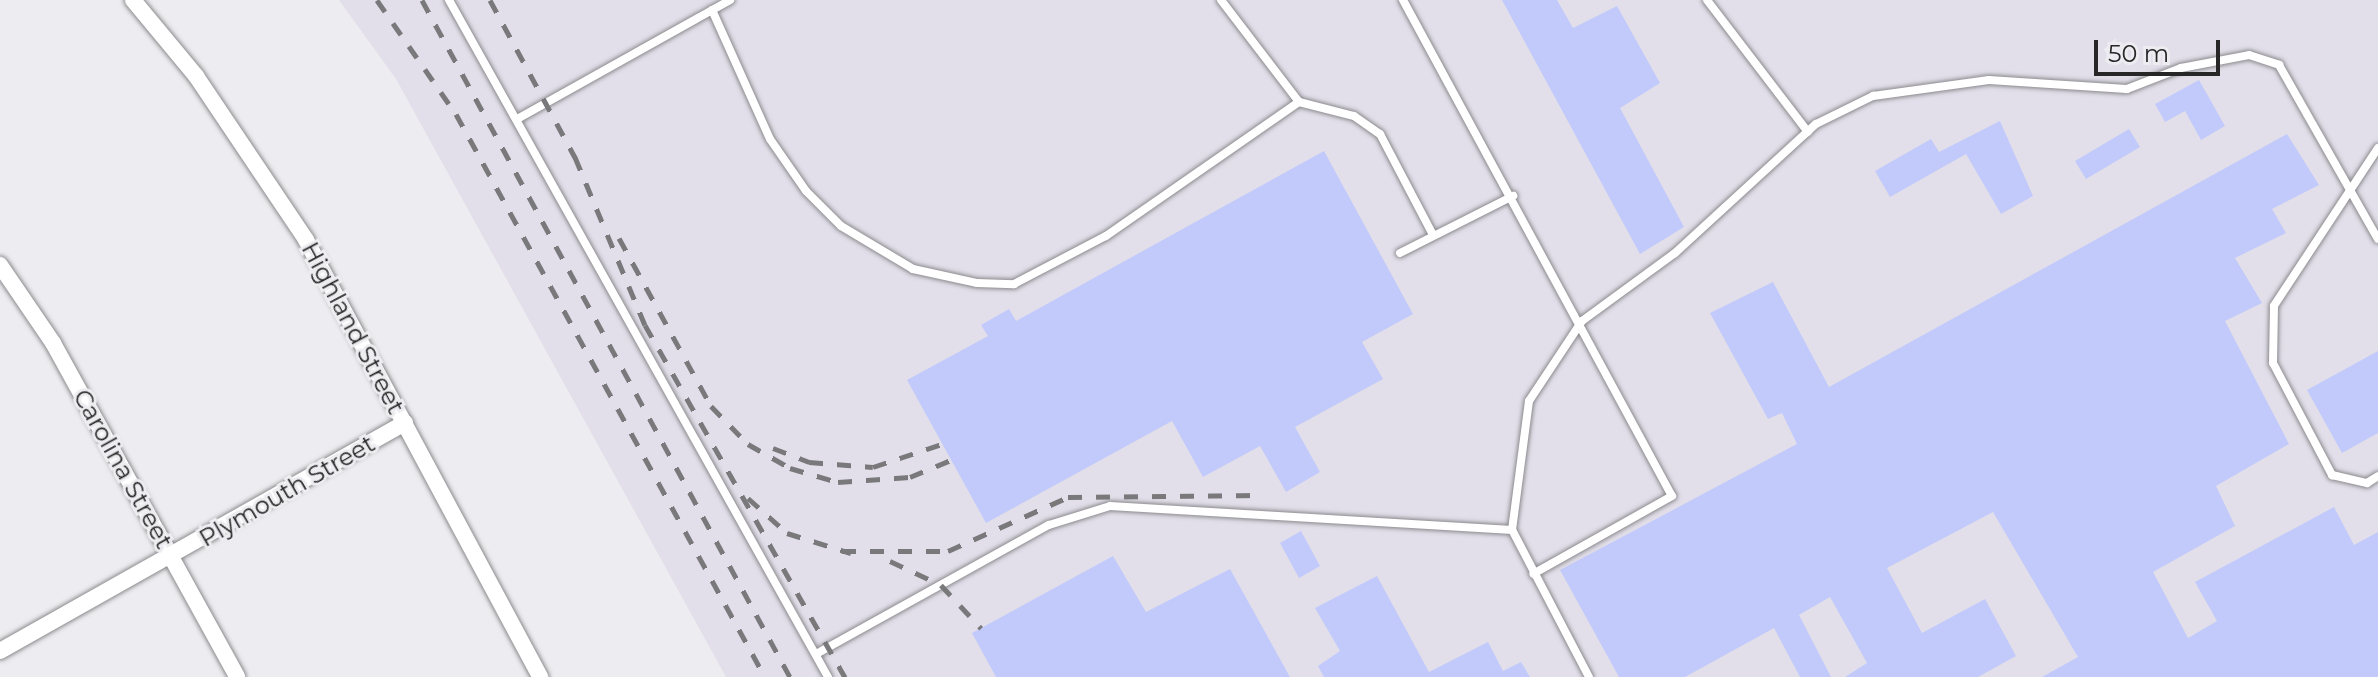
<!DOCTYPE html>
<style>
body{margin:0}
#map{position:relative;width:2378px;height:677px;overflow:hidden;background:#edecf0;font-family:Montserrat,sans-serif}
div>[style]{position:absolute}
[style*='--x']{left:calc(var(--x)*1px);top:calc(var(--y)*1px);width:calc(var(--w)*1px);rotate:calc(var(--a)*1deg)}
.built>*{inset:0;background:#e2dfea}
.building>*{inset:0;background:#c1cafa}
.roads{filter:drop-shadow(0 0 2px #8c8b8e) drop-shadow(0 0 2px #8c8b8e)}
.service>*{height:8px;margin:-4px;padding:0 4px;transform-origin:4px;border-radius:4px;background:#fff}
.minor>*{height:16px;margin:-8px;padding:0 8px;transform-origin:8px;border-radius:8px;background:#fff}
.rail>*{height:5px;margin-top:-2.5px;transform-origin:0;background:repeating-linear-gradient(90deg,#79797b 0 14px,transparent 0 28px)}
span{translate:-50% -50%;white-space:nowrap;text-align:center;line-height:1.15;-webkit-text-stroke:6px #edecf0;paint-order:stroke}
.street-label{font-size:24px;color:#272728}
.scale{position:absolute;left:2094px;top:40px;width:126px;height:36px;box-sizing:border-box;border:4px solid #272728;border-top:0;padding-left:10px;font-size:24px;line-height:28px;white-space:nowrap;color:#272728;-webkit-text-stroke:6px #edecf0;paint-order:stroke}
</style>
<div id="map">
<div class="built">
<div style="clip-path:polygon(339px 0,2378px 0,2378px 677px,726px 677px,396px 79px)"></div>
</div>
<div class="building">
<div style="clip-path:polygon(1502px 0,1557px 0,1573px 28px,1617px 6px,1660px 83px,1620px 108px,1684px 227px,1640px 254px)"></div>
<div style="clip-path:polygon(2199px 80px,2225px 126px,2201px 140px,2185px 111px,2165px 122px,2155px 104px)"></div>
<div style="clip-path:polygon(2000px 121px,2033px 196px,2001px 214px,1966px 154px,1890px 197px,1875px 171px,1931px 139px,1939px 152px)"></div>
<div style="clip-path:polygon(2129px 129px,2140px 147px,2086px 179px,2075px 161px)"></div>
<div style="clip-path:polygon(2287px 134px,2319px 185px,2272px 209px,2286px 233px,2235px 258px,2262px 303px,2225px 321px,2289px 444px,2216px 486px,2235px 526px,2153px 572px,2188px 638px,2217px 621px,2195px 582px,2334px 507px,2354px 545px,2378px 532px,2378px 677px,2042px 677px,2078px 657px,1993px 512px,1887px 568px,1922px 633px,1985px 599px,2016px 656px,1978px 677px,1845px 677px,1867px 663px,1830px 597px,1799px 615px,1831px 677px,1800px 677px,1774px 628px,1685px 677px,1619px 677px,1560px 570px,1797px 444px,1782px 413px,1768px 419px,1710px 313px,1773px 282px,1829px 387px)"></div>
<div style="clip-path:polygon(1324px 151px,1413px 314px,1362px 342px,1383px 379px,1295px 427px,1320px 472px,1286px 492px,1260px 446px,1203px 477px,1172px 421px,986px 523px,907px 380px,988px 336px,981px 325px,1009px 309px,1016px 321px)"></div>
<div style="clip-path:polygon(2378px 351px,2378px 433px,2342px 453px,2307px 390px)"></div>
<div style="clip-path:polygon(1301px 531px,1320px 566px,1299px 578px,1280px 543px)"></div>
<div style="clip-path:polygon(1113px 556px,1146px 612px,1230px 569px,1290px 677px,996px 677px,972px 633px)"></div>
<div style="clip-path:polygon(1377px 576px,1429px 672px,1488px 642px,1503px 671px,1521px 662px,1530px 677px,1324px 677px,1318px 666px,1340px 651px,1315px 608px)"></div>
</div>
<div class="roads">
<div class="service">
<div style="--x:449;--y:0;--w:776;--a:60.76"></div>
<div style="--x:1221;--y:0;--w:128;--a:52.6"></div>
<div style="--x:1299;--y:102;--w:57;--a:14.3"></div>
<div style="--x:1354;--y:116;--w:32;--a:35"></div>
<div style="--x:1380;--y:134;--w:114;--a:62.3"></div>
<div style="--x:1403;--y:0;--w:564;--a:61.53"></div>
<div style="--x:1672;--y:496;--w:159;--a:150.7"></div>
<div style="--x:1707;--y:0;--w:166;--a:52.6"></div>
<div style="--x:712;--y:10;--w:141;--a:65.8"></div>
<div style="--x:770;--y:139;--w:63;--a:55.3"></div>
<div style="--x:806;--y:191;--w:49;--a:45"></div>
<div style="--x:841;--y:226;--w:84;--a:30.8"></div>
<div style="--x:913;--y:269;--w:66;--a:12.3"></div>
<div style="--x:977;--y:283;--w:37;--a:2"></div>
<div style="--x:1014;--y:284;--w:104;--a:-27.6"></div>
<div style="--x:1106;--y:236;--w:235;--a:-34.8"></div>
<div style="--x:519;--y:118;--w:242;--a:-29.2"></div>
<div style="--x:2378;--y:148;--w:189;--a:123.4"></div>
<div style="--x:2274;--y:306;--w:57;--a:91"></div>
<div style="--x:2273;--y:363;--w:127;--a:62.2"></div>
<div style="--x:2332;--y:475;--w:36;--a:13"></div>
<div style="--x:2367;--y:483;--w:13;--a:-32"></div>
<div style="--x:1400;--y:253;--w:127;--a:-26.8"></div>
<div style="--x:816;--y:654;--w:266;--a:-29"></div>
<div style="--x:1049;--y:525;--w:64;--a:-17.3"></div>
<div style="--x:1110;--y:506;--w:403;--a:3.4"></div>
<div style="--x:1589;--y:677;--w:166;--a:-117.6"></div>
<div style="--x:1512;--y:530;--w:130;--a:-82.5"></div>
<div style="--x:1529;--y:401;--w:96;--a:-56.5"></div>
<div style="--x:1582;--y:321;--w:115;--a:-36.2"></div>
<div style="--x:1675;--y:253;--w:191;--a:-42.5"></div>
<div style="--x:1816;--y:124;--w:64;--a:-26.2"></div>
<div style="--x:1873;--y:96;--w:117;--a:-7.9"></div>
<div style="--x:1989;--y:80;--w:138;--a:3.7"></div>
<div style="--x:2127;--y:89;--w:58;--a:-21.3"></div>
<div style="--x:2181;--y:68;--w:69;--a:-10.8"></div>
<div style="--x:2249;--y:55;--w:32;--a:18"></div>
<div style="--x:2279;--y:65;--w:200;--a:60.4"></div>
</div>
<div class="minor">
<div style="--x:133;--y:0;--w:99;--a:50.3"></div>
<div style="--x:196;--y:76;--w:197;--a:56.1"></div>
<div style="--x:306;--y:240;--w:496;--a:61.8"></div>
<div style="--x:0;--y:265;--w:94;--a:55.8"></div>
<div style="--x:53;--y:343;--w:381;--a:61.1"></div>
<div style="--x:0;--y:651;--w:465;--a:-29.4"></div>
</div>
</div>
<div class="rail">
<div style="--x:377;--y:0;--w:139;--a:55.3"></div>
<div style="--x:456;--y:114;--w:642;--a:61.24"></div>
<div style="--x:422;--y:0;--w:771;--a:61.47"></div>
<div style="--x:490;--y:0;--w:179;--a:61.6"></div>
<div style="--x:575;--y:157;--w:182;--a:67.4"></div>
<div style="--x:645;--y:325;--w:405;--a:60.4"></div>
<div style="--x:619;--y:238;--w:192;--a:61.3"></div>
<div style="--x:711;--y:406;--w:53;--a:45.8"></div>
<div style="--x:748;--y:444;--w:48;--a:29.7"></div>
<div style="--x:790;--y:468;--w:50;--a:16.3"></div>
<div style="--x:838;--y:482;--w:72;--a:-4"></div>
<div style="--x:910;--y:477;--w:44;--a:-22.5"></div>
<div style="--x:773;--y:448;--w:39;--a:21"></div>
<div style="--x:809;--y:462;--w:64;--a:4.5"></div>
<div style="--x:873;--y:467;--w:73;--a:-18.4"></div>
<div style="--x:748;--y:498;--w:52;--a:41.9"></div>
<div style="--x:787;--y:533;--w:67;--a:17.4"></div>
<div style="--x:842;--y:551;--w:106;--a:0"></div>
<div style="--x:948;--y:551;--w:132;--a:-24.2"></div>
<div style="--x:1068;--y:497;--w:195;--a:-0.6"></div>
<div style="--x:890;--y:561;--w:56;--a:25.2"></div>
<div style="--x:941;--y:585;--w:59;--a:47.1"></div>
</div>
<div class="street-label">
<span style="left:353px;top:328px;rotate:62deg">Highland Street</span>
<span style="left:123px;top:469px;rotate:61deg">Carolina Street</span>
<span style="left:287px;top:491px;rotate:-30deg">Plymouth Street</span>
</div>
<div class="scale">50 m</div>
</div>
